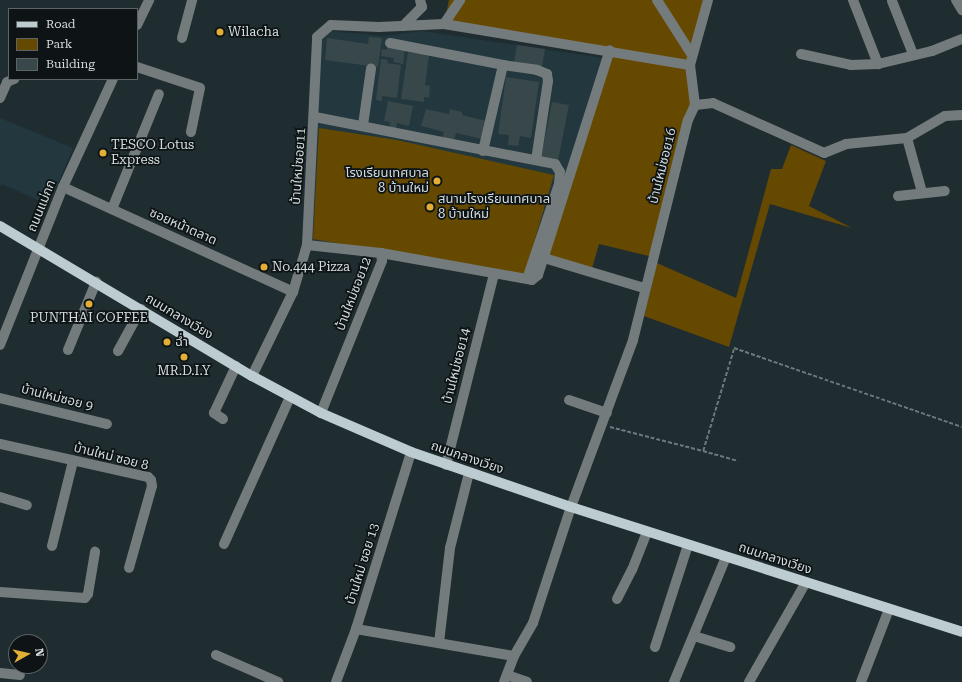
<!DOCTYPE html>
<meta charset="utf-8">
<style>
body{margin:0}
#map{position:relative;width:962px;height:682px;overflow:hidden;background:#1f2d31;font-family:"Roboto Serif","Noto Sans Thai",serif}
div>[style]{position:absolute}
[style*='--x']{left:calc(var(--x)*1px);top:calc(var(--y)*1px);width:calc(var(--w)*1px);rotate:calc(var(--a)*1deg)}
.built>*{inset:0;background:#22383e}
.green>*{inset:0;background:#654900}
.building>*{inset:0;background:#38474a}
.path>*{height:1.5px;margin-top:-0.75px;transform-origin:0;background:repeating-linear-gradient(90deg,#6c787b 0 4px,transparent 0 6px)}
.minor>*{height:10px;margin:-5px;padding:0 5px;transform-origin:5px;border-radius:5px;background:#747b7d}
.major>*{height:10px;margin:-5px;padding:0 5px;transform-origin:5px;border-radius:5px;background:#bdccd0}
.dots>*{width:11px;height:11px;translate:-50% -50%;box-sizing:border-box;border:2px solid #0e1416;border-radius:50%}
span{translate:-50% -50%;white-space:nowrap;text-align:center;line-height:1.15;-webkit-text-stroke:3.5px #0e1416;paint-order:stroke}
.poi-label{font-size:13px;color:#d2dbdd}
.left{translate:0 -50%;text-align:left}
.right{translate:-100% -50%;text-align:right}
.street-label{font-size:13px;color:#d2dbdd}
.legend{position:absolute;left:8px;top:8px;width:130px;height:72px;box-sizing:border-box;background:#0e1416;border:1px solid #5c6466;margin:0;padding:5px 7px;list-style:none;font-size:12px;color:#d2dbdd}
.legend li{display:flex;align-items:center;gap:8px;height:20px}
.legend b{width:20px;border:1px solid #5c6466}
.north{position:absolute;left:8px;top:634px;width:40px;height:40px;box-sizing:border-box;background:#0e1416;border:1px solid #5c6466;border-radius:50%;rotate:82deg;font-size:11px;font-weight:700;line-height:16px;text-align:center;color:#d2dbdd}
.north::after{content:'';display:block;margin:auto;width:14px;height:18px;background:#e3ae35;clip-path:polygon(50% 0,100% 100%,50% 72%,0 100%)}
</style>
<div id="map">
<div class="built">
<div style="clip-path:polygon(330px 31px,384px 36px,422px 31px,603px 58px,532px 280px,307px 245px,317px 37px)"></div>
<div style="clip-path:polygon(0 118px,73px 148px,49px 205px,2px 184px,0 187px)"></div>
</div>
<div class="green">
<div style="clip-path:polygon(449px 0,703px 0,690px 65px,695px 105px,653px 257px,599px 244px,591px 272px,544px 258px,609px 51px,444px 24px)"></div>
<div style="clip-path:polygon(319px 128px,397px 140px,554px 175px,524px 276px,313px 239px)"></div>
<div style="clip-path:polygon(791px 145px,826px 161px,809px 206px,852px 228px,770px 204px,729px 347px,644px 316px,657px 263px,736px 298px,771px 169px,782px 169px)"></div>
</div>
<div class="building">
<div style="clip-path:polygon(369px 37px,382px 38px,378px 67px,325px 60px,327px 38px,368px 44px)"></div>
<div style="clip-path:polygon(517px 45px,545px 49px,542px 67px,514px 63px)"></div>
<div style="clip-path:polygon(387px 47px,405px 49px,403px 64px,393px 62px,394px 58px,381px 56px,382px 49px,387px 50px)"></div>
<div style="clip-path:polygon(408px 52px,429px 55px,425px 85px,430px 86px,429px 98px,424px 97px,424px 102px,401px 99px)"></div>
<div style="clip-path:polygon(381px 59px,388px 60px,387px 63px,401px 65px,397px 98px,382px 96px,382px 101px,376px 100px)"></div>
<div style="clip-path:polygon(506px 77px,539px 82px,531px 138px,520px 136px,518px 146px,508px 145px,509px 135px,498px 134px)"></div>
<div style="clip-path:polygon(388px 101px,413px 106px,409px 126px,397px 123px,396px 129px,389px 128px,390px 122px,384px 121px)"></div>
<div style="clip-path:polygon(552px 102px,569px 105px,558px 161px,541px 158px)"></div>
<div style="clip-path:polygon(426px 109px,449px 114px,450px 109px,462px 112px,462px 115px,486px 121px,482px 139px,456px 133px,453px 143px,442px 140px,444px 132px,421px 126px)"></div>
</div>
<div class="path">
<div style="--x:610;--y:427;--w:96;--a:14.5"></div>
<div style="--x:703;--y:451;--w:108;--a:-73.2"></div>
<div style="--x:734;--y:348;--w:241;--a:19.1"></div>
<div style="--x:703;--y:451;--w:36;--a:16"></div>
</div>
<div class="minor">
<div style="--x:657;--y:0;--w:65;--a:57.5"></div>
<div style="--x:853;--y:0;--w:69;--a:68.7"></div>
<div style="--x:956;--y:0;--w:12;--a:59"></div>
<div style="--x:892;--y:1;--w:57;--a:68.4"></div>
<div style="--x:444;--y:24;--w:29;--a:-56"></div>
<div style="--x:137;--y:25;--w:28;--a:-64"></div>
<div style="--x:403;--y:26;--w:27;--a:-45"></div>
<div style="--x:422;--y:7;--w:7;--a:-106"></div>
<div style="--x:182;--y:38;--w:39;--a:-75"></div>
<div style="--x:390;--y:43;--w:115;--a:11"></div>
<div style="--x:801;--y:54;--w:51;--a:12.4"></div>
<div style="--x:851;--y:65;--w:27;--a:-2"></div>
<div style="--x:878;--y:64;--w:56;--a:-13.5"></div>
<div style="--x:932;--y:51;--w:32;--a:-22"></div>
<div style="--x:137;--y:67;--w:66;--a:18.4"></div>
<div style="--x:200;--y:88;--w:45;--a:101.6"></div>
<div style="--x:0;--y:98;--w:17;--a:-66"></div>
<div style="--x:7;--y:82;--w:8;--a:-23"></div>
<div style="--x:695;--y:105;--w:40;--a:-97.1"></div>
<div style="--x:690;--y:65;--w:67;--a:-74.5"></div>
<div style="--x:315;--y:117;--w:245;--a:11.1"></div>
<div style="--x:555;--y:164;--w:9;--a:58"></div>
<div style="--x:560;--y:172;--w:12;--a:95"></div>
<div style="--x:559;--y:184;--w:100;--a:108.6"></div>
<div style="--x:363;--y:125;--w:57;--a:-81.9"></div>
<div style="--x:907;--y:138;--w:56;--a:74.5"></div>
<div style="--x:483;--y:151;--w:88;--a:-76.9"></div>
<div style="--x:503;--y:65;--w:34;--a:8"></div>
<div style="--x:537;--y:70;--w:11;--a:22"></div>
<div style="--x:547;--y:74;--w:7;--a:82"></div>
<div style="--x:548;--y:81;--w:80;--a:98.6"></div>
<div style="--x:63;--y:187;--w:253;--a:24.5"></div>
<div style="--x:898;--y:196;--w:47;--a:-6.1"></div>
<div style="--x:112;--y:209;--w:124;--a:-67.8"></div>
<div style="--x:307;--y:245;--w:74;--a:6.2"></div>
<div style="--x:381;--y:253;--w:8;--a:83"></div>
<div style="--x:382;--y:261;--w:164;--a:111.9"></div>
<div style="--x:381;--y:253;--w:153;--a:10.1"></div>
<div style="--x:532;--y:280;--w:8;--a:-40"></div>
<div style="--x:538;--y:275;--w:236;--a:-72.3"></div>
<div style="--x:544;--y:258;--w:104;--a:16.7"></div>
<div style="--x:0;--y:345;--w:170;--a:-68.3"></div>
<div style="--x:63;--y:187;--w:119;--a:-65.2"></div>
<div style="--x:68;--y:350;--w:74;--a:-67.6"></div>
<div style="--x:118;--y:351;--w:48;--a:-61.3"></div>
<div style="--x:252;--y:376;--w:93;--a:-64"></div>
<div style="--x:293;--y:292;--w:49;--a:-73.4"></div>
<div style="--x:307;--y:245;--w:208;--a:-87.2"></div>
<div style="--x:317;--y:37;--w:18;--a:-41"></div>
<div style="--x:331;--y:25;--w:48;--a:2.4"></div>
<div style="--x:379;--y:27;--w:65;--a:-2.6"></div>
<div style="--x:444;--y:24;--w:249;--a:9.5"></div>
<div style="--x:0;--y:398;--w:110;--a:13.7"></div>
<div style="--x:569;--y:400;--w:40;--a:18.9"></div>
<div style="--x:223;--y:419;--w:11;--a:-146"></div>
<div style="--x:214;--y:413;--w:52;--a:-64.9"></div>
<div style="--x:0;--y:444;--w:152;--a:12.6"></div>
<div style="--x:148;--y:477;--w:4;--a:45"></div>
<div style="--x:151;--y:480;--w:6;--a:81"></div>
<div style="--x:152;--y:486;--w:85;--a:105.7"></div>
<div style="--x:446;--y:465;--w:197;--a:-75.9"></div>
<div style="--x:0;--y:497;--w:28;--a:17"></div>
<div style="--x:224;--y:544;--w:161;--a:-65.8"></div>
<div style="--x:52;--y:546;--w:88;--a:-76.1"></div>
<div style="--x:0;--y:592;--w:85;--a:4"></div>
<div style="--x:85;--y:598;--w:5;--a:-53"></div>
<div style="--x:88;--y:594;--w:43;--a:-80.5"></div>
<div style="--x:617;--y:599;--w:33;--a:-63"></div>
<div style="--x:632;--y:570;--w:41;--a:-68.5"></div>
<div style="--x:356;--y:629;--w:160;--a:9.7"></div>
<div style="--x:514;--y:656;--w:38;--a:-60"></div>
<div style="--x:533;--y:623;--w:122;--a:-71.9"></div>
<div style="--x:571;--y:507;--w:178;--a:-69.6"></div>
<div style="--x:633;--y:340;--w:227;--a:-76"></div>
<div style="--x:688;--y:120;--w:17;--a:-65"></div>
<div style="--x:695;--y:105;--w:18;--a:-6"></div>
<div style="--x:713;--y:103;--w:122;--a:24.2"></div>
<div style="--x:824;--y:153;--w:24;--a:-22"></div>
<div style="--x:846;--y:144;--w:61;--a:-5.6"></div>
<div style="--x:907;--y:138;--w:44;--a:-30.1"></div>
<div style="--x:945;--y:116;--w:17;--a:-3"></div>
<div style="--x:694;--y:636;--w:38;--a:17"></div>
<div style="--x:439;--y:643;--w:96;--a:-83.4"></div>
<div style="--x:450;--y:548;--w:77;--a:-75.8"></div>
<div style="--x:655;--y:647;--w:107;--a:-72.1"></div>
<div style="--x:216;--y:655;--w:68;--a:23.5"></div>
<div style="--x:0;--y:673;--w:20;--a:6"></div>
<div style="--x:507;--y:675;--w:21;--a:19"></div>
<div style="--x:336;--y:682;--w:57;--a:-69.3"></div>
<div style="--x:356;--y:629;--w:185;--a:-72.7"></div>
<div style="--x:504;--y:682;--w:28;--a:-69"></div>
<div style="--x:674;--y:682;--w:135;--a:-67.4"></div>
<div style="--x:749;--y:682;--w:115;--a:-60.3"></div>
<div style="--x:861;--y:682;--w:78;--a:-69"></div>
</div>
<div class="major">
<div style="--x:0;--y:226;--w:293;--a:30.8"></div>
<div style="--x:252;--y:376;--w:78;--a:28.2"></div>
<div style="--x:321;--y:413;--w:98;--a:23.4"></div>
<div style="--x:411;--y:452;--w:169;--a:19"></div>
<div style="--x:571;--y:507;--w:410;--a:17.7"></div>
</div>
<div class="dots">
<div style="left:220px;top:32px;background:#e3ae35"></div>
<div style="left:103px;top:153px;background:#e3ae35"></div>
<div style="left:437px;top:181px;background:#e3ae35"></div>
<div style="left:430px;top:207px;background:#e3ae35"></div>
<div style="left:264px;top:267px;background:#e3ae35"></div>
<div style="left:89px;top:304px;background:#e3ae35"></div>
<div style="left:167px;top:342px;background:#e3ae35"></div>
<div style="left:184px;top:357px;background:#e3ae35"></div>
</div>
<div class="poi-label">
<span class="left" style="left:228px;top:32px">Wilacha</span>
<span class="left" style="left:111px;top:153px">TESCO Lotus<br>Express</span>
<span class="right" style="left:429px;top:181px">โรงเรียนเทศบาล<br>8 บ้านใหม่</span>
<span class="left" style="left:438px;top:207px">สนามโรงเรียนเทศบาล<br>8 บ้านใหม่</span>
<span class="left" style="left:272px;top:267px">No.444 Pizza</span>
<span style="left:89px;top:318px">PUNTHAI COFFEE</span>
<span class="left" style="left:175px;top:342px">ฉ่ำ</span>
<span style="left:184px;top:371px">MR.D.I.Y</span>
</div>
<div class="street-label">
<span style="left:299px;top:166px;rotate:-86deg">บ้านใหม่ซอย11</span>
<span style="left:663px;top:166px;rotate:-76deg">บ้านใหม่ซอย16</span>
<span style="left:42px;top:206px;rotate:-68deg">ถนนแม่กก</span>
<span style="left:183px;top:227px;rotate:24deg">ซอยหน้าตลาด</span>
<span style="left:354px;top:294px;rotate:-69deg">บ้านใหม่ซอย12</span>
<span style="left:179px;top:317px;rotate:31deg">ถนนกลางเวียง</span>
<span style="left:457px;top:366px;rotate:-76deg">บ้านใหม่ซอย14</span>
<span style="left:57px;top:398px;rotate:14deg">บ้านใหม่ซอย 9</span>
<span style="left:111px;top:457px;rotate:14deg">บ้านใหม่ ซอย 8</span>
<span style="left:467px;top:458px;rotate:19deg">ถนนกลางเวียง</span>
<span style="left:775px;top:559px;rotate:18deg">ถนนกลางเวียง</span>
<span style="left:363px;top:564px;rotate:-73deg">บ้านใหม่ ซอย 13</span>
</div>
<ul class="legend">
<li><b style="height:5px;background:#bdccd0"></b>Road</li>
<li><b style="height:11px;background:#654900"></b>Park</li>
<li><b style="height:11px;background:#38474a"></b>Building</li>
</ul>
<div class="north">N</div>
</div>
